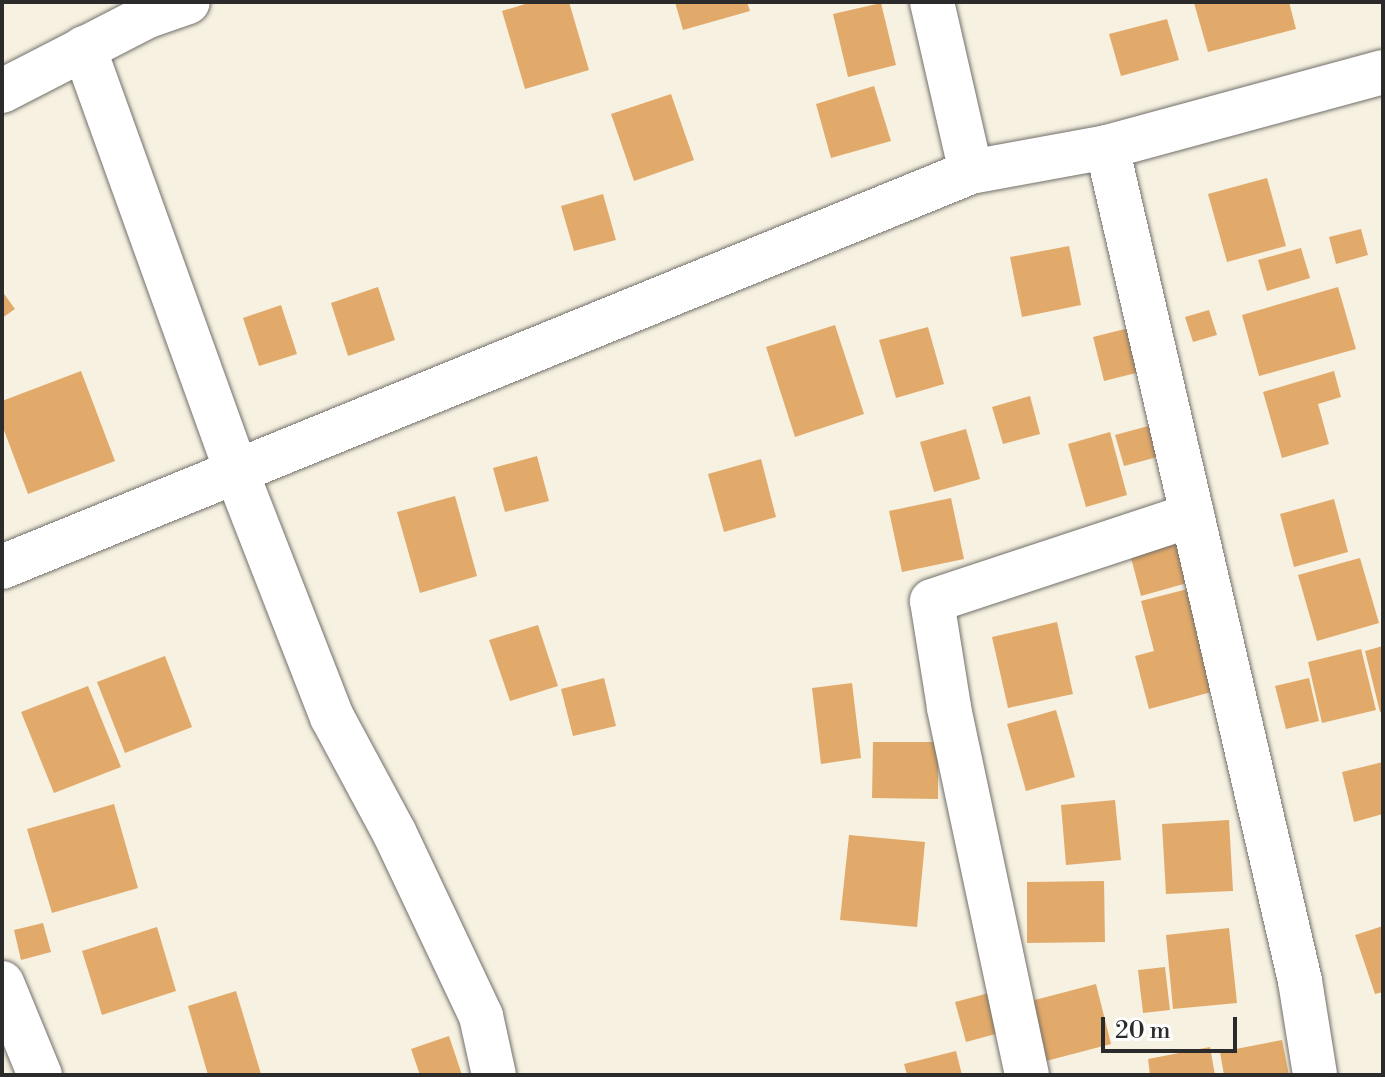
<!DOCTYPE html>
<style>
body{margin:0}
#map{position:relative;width:1385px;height:1077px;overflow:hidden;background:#f7f1e1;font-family:"Libre Bodoni",serif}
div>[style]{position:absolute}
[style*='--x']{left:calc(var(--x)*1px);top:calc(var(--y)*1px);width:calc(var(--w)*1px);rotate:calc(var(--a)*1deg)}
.building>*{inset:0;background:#e2aa6a}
.roads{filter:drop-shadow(0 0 2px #72706b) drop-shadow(0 0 2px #72706b)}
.minor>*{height:44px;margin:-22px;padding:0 22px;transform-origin:22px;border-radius:22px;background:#fff}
span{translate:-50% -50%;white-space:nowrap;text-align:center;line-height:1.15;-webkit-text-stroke:6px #fff;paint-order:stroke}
.frame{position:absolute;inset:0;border:4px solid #2b2b2b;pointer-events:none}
.scale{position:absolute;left:1101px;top:1017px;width:136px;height:36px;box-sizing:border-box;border:4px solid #2b2b2b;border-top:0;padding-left:10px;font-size:24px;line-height:28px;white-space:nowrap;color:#2b2b2b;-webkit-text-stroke:6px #fff;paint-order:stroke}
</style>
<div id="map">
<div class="building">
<div style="clip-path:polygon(532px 2px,569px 2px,589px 70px,525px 89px,502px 11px)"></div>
<div style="clip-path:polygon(675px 2px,747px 2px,750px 11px,683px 30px)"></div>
<div style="clip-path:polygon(1289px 2px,1296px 29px,1208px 52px,1194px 3px)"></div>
<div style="clip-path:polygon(881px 3px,896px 65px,848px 77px,833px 14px)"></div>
<div style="clip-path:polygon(1167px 19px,1179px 60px,1121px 76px,1109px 34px)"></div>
<div style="clip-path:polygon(874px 86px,891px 141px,831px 158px,816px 104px)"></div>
<div style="clip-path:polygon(671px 94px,694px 160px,634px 181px,611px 114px)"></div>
<div style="clip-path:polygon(1267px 178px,1286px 246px,1227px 262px,1208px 194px)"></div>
<div style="clip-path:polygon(603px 194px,616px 240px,574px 251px,561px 206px)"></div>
<div style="clip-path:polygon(1361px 229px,1368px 255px,1336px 264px,1329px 237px)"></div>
<div style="clip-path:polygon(1069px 246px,1081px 305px,1022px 317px,1010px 257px)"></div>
<div style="clip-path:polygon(1301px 248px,1310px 278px,1267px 291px,1258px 260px)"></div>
<div style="clip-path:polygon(378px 287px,395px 340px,348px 356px,331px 303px)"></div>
<div style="clip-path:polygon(1338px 287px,1356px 349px,1259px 376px,1242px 315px)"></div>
<div style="clip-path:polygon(2px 291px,15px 309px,2px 318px)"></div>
<div style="clip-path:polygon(281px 305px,297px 354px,259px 366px,243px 318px)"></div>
<div style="clip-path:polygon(1209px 310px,1217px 335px,1193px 342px,1185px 317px)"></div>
<div style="clip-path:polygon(835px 325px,864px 414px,795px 437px,766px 347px)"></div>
<div style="clip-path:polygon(928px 327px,944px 384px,896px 398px,879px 340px)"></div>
<div style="clip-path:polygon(1133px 327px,1144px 371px,1104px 381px,1093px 337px)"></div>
<div style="clip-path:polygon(81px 371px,115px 461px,28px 494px,2px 425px,2px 401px)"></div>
<div style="clip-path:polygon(1334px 371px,1341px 397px,1318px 404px,1329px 444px,1282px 458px,1263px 392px)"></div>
<div style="clip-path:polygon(1030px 396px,1040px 434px,1003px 444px,992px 407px)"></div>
<div style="clip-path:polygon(1152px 425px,1161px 456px,1124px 466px,1115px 435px)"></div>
<div style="clip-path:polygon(966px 429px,980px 479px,934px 492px,920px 442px)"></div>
<div style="clip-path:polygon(1110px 432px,1127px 495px,1086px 507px,1068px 444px)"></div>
<div style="clip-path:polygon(537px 456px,549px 501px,505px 512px,493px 468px)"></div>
<div style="clip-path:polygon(761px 459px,776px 517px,724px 532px,708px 474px)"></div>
<div style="clip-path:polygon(455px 496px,477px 576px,420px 593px,397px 512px)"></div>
<div style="clip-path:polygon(951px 498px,964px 559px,902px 572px,889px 511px)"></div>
<div style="clip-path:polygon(1334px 499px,1348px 552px,1294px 567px,1280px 514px)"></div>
<div style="clip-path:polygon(1187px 538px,1198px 580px,1141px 596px,1130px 554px)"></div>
<div style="clip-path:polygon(1360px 558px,1379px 623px,1317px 641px,1298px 575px)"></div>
<div style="clip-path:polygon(1199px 586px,1226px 688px,1149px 709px,1135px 656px,1154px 651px,1141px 601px)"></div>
<div style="clip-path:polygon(1057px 622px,1073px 694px,1008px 708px,992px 637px)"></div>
<div style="clip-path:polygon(538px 625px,558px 686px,510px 701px,489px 640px)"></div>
<div style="clip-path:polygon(1383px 646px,1383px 711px,1380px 712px,1365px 651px)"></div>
<div style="clip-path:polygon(1361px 649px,1376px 710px,1322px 723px,1308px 662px)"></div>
<div style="clip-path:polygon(165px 656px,192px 727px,125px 753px,97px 682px)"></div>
<div style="clip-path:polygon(604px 678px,616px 726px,573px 736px,561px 689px)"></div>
<div style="clip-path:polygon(1309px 678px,1319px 721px,1286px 729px,1275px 686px)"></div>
<div style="clip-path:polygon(852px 683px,861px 758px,821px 764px,812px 688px)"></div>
<div style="clip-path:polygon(88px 686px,121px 767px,54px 793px,21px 712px)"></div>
<div style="clip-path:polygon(1056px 710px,1075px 777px,1026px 791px,1007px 724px)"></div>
<div style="clip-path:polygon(873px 742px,938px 742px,938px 799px,872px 798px)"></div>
<div style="clip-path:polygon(1383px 762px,1383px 814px,1354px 822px,1342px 772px)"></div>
<div style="clip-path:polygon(1115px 800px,1121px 860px,1066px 865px,1061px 805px)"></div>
<div style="clip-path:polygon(114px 804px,138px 888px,52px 913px,27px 829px)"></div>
<div style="clip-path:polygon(1229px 820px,1233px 891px,1166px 894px,1162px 824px)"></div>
<div style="clip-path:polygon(849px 835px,925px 842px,917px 927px,840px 920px)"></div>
<div style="clip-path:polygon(1104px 881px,1105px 942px,1027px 943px,1027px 882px)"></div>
<div style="clip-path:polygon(43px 923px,51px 952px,21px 960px,14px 930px)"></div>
<div style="clip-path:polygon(1383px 926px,1383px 992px,1375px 994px,1355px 935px)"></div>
<div style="clip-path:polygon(157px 927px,176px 991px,102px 1015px,82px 951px)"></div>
<div style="clip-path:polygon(1229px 928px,1237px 1003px,1173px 1009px,1166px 935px)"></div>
<div style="clip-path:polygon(1165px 967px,1170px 1010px,1143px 1013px,1138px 970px)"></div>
<div style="clip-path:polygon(1096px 984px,1111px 1044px,1046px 1061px,1031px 1001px)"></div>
<div style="clip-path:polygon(236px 991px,261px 1074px,208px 1075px,188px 1006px)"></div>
<div style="clip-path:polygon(993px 992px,1003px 1032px,966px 1042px,955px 1002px)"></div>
<div style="clip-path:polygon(449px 1036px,462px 1075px,420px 1075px,411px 1049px)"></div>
<div style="clip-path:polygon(1282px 1040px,1289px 1075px,1224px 1075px,1220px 1052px)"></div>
<div style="clip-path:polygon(1210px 1047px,1215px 1075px,1150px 1075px,1148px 1059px)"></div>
<div style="clip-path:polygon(956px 1051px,962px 1075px,907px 1075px,904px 1064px)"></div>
</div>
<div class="roads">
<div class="minor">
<div style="--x:932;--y:2;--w:174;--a:77.1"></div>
<div style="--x:84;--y:48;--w:449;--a:70.2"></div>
<div style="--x:236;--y:471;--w:264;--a:68.7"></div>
<div style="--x:332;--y:717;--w:131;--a:61.7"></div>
<div style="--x:394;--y:832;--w:204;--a:64.7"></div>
<div style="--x:481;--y:1016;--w:60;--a:77.6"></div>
<div style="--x:2;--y:91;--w:164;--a:-27.2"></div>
<div style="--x:148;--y:16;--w:42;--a:-19.3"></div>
<div style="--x:1107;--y:147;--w:856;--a:76.97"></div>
<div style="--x:1300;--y:981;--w:95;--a:80.9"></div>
<div style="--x:2;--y:567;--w:1046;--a:-22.18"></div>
<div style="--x:971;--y:172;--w:138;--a:-10.4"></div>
<div style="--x:1107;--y:147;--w:286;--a:-15.2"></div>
<div style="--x:2;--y:983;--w:100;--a:67.6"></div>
<div style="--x:1027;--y:1075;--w:376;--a:-102"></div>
<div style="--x:949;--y:707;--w:107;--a:-99.1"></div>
<div style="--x:932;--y:601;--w:274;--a:-18.3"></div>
</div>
</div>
<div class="frame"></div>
<div class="scale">20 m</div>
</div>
